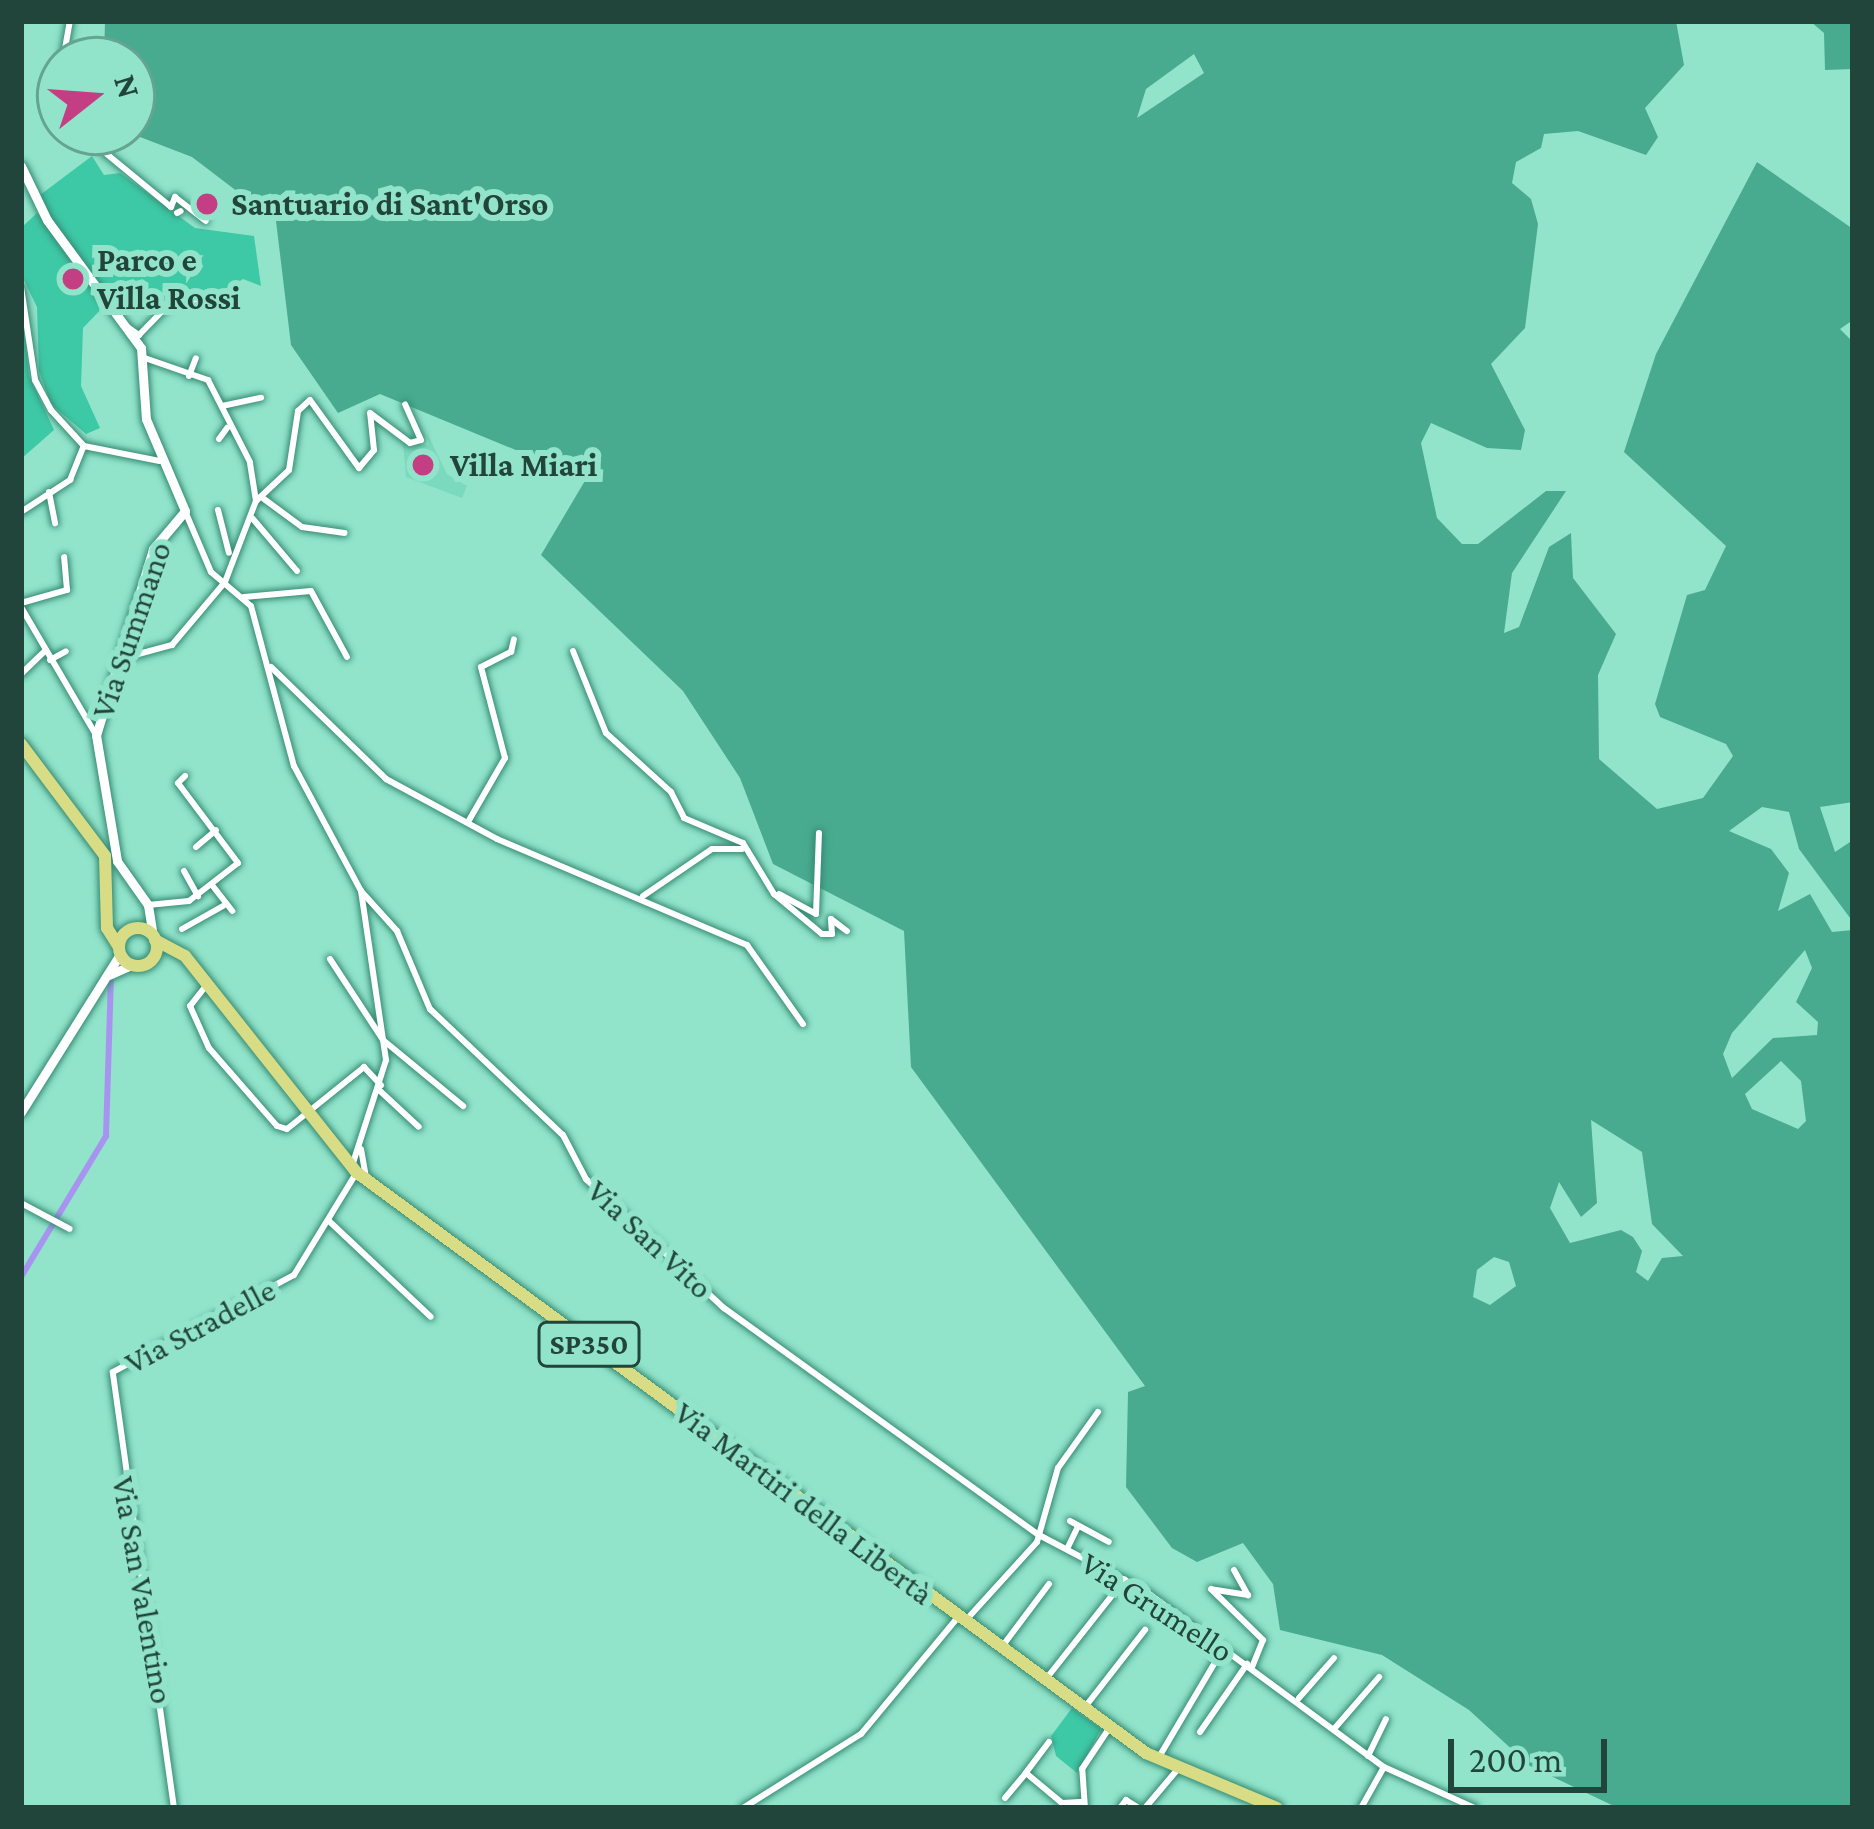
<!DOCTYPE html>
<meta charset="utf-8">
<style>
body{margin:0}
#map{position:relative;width:1874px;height:1829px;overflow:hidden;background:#91e4ca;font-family:"Crimson Pro",serif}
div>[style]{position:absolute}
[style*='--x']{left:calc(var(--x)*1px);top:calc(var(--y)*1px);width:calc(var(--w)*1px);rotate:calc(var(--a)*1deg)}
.built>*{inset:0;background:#7bd9bd}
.green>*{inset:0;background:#3ec9a6}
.forest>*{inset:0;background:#48aa8f}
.canal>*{height:6px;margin:-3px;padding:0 3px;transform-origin:3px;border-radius:3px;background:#a794f1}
.roads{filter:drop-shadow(0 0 3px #358a73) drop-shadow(0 0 3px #358a73)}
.street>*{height:6px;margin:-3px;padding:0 3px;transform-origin:3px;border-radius:3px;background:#fff}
.secondary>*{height:9px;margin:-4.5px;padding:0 4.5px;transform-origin:4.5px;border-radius:4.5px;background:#fff}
.primary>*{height:12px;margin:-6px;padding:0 6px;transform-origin:6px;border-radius:6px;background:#d8dd85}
.primary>.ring{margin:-6px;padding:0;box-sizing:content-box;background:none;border:12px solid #d8dd85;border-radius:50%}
.dots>*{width:33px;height:33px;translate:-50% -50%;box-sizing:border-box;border:6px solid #91e4ca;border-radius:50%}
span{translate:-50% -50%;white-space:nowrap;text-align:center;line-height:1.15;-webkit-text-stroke:12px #91e4ca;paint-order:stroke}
.shield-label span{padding:3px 9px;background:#91e4ca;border:3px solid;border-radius:9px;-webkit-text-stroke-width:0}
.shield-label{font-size:30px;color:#22453b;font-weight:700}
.poi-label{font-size:33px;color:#22453b;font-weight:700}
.left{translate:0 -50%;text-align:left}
.street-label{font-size:33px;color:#22453b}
.frame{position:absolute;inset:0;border:24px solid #22453b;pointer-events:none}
.north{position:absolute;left:36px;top:36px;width:120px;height:120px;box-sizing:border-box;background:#91e4ca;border:3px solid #65a491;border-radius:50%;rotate:73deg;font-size:33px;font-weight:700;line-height:48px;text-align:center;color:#22453b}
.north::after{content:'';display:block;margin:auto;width:42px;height:54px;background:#c33e83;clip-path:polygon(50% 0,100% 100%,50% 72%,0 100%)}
.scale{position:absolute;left:1448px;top:1739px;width:159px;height:54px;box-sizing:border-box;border:6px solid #22453b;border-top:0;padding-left:15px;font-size:36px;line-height:42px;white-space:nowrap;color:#22453b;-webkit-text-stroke:9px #91e4ca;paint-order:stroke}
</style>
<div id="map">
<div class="built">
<div style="clip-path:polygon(427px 433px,447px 474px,467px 486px,462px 498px,406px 477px,403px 443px,429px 445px)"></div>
</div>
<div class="green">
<div style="clip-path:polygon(92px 156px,104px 175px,120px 173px,195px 228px,254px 236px,261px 286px,243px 279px,209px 301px,179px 297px,154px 317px,140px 300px,121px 314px,36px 198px)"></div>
<div style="clip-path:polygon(37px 213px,105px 305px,83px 328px,81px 386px,100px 428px,86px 434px,51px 404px,39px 371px,37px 307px,21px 274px,21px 228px)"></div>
<div style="clip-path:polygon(21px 299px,29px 376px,54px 430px,21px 459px)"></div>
<div style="clip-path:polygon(1072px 1708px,1101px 1729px,1077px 1773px,1056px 1756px,1051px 1736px)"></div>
</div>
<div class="forest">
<div style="clip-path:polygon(evenodd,105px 21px,1676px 21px,1684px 65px,1645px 108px,1658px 137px,1646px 155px,1578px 131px,1544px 134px,1541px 148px,1516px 162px,1512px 183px,1531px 199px,1538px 224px,1525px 328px,1491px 364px,1525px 430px,1521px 450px,1487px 448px,1431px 423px,1421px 443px,1437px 518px,1462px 544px,1478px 544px,1546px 491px,1566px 491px,1512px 573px,1504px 633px,1519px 627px,1549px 547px,1571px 533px,1573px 578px,1616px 634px,1598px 675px,1599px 759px,1657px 809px,1703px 798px,1733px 756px,1726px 744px,1660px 717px,1655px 704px,1687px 595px,1705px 590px,1726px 546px,1624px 452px,1656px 354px,1757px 162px,1853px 229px,1853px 320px,1840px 329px,1853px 342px,1853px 802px,1820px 807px,1835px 852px,1853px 840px,1853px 922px,1799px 849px,1789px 812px,1762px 807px,1729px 831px,1771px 849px,1789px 873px,1778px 911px,1810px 894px,1832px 932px,1853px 930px,1853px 1808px,1618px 1808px,1530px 1766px,1469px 1710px,1382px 1655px,1280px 1630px,1273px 1584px,1243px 1543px,1197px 1562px,1172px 1548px,1126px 1487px,1128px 1392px,1145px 1386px,911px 1067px,904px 931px,773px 864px,740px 778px,683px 691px,541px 555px,586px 479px,380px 394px,338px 413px,291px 345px,276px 221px,192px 157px,140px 137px,132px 60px,104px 60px,105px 21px,1194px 54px,1204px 73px,1137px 118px,1146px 89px,1194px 54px,105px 21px,1805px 950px,1812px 968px,1796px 1002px,1818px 1022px,1817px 1035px,1773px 1038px,1732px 1078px,1723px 1054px,1732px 1033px,1805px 950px,105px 21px,1781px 1061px,1801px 1081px,1806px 1121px,1798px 1129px,1752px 1109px,1745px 1094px,1781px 1061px,105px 21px,1591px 1120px,1642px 1152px,1652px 1224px,1683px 1256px,1662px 1258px,1648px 1281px,1636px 1272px,1642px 1251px,1633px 1237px,1621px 1230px,1570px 1243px,1550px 1208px,1559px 1182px,1581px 1217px,1597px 1203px,1591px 1120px,105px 21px,1494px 1257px,1509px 1262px,1516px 1286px,1490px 1305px,1473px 1297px,1477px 1270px,1494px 1257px)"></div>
<div style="clip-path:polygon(1810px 21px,1853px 21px,1853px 69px,1825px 70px,1824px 33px)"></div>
</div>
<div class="canal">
<div style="--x:21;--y:1277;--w:165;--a:-58.9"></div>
<div style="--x:106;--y:1136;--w:160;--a:-88.2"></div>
</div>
<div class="roads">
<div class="street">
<div style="--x:63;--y:60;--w:40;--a:-80"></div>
<div style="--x:80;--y:132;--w:118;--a:39.5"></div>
<div style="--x:171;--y:207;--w:11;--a:-68"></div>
<div style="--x:175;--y:197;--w:39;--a:38"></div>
<div style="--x:177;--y:213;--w:4;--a:-27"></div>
<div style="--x:21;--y:287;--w:94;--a:81.4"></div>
<div style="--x:35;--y:380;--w:34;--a:62"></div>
<div style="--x:51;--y:410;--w:49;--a:47.5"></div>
<div style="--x:84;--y:446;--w:77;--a:11.2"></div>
<div style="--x:126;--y:326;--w:16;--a:35"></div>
<div style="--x:139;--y:335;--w:52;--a:-45.8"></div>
<div style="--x:175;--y:298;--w:22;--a:13"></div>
<div style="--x:189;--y:376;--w:19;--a:-69"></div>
<div style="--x:222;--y:406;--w:40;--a:-12"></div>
<div style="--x:219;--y:439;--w:14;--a:-54"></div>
<div style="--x:49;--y:492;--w:32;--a:79"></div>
<div style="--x:264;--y:499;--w:47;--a:36.4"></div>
<div style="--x:302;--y:527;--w:43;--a:7.9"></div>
<div style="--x:256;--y:501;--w:45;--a:-43.2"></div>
<div style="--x:289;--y:470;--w:60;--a:-81.3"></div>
<div style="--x:298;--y:411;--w:16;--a:-43"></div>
<div style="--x:310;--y:400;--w:84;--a:54.2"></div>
<div style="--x:359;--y:468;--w:23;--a:-50"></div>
<div style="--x:374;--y:450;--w:37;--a:-96"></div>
<div style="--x:370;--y:413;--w:50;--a:36.9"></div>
<div style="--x:410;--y:443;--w:11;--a:-15"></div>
<div style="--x:421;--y:440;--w:39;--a:-114"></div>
<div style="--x:218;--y:510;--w:44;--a:75.7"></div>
<div style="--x:185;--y:511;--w:66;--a:66.9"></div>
<div style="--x:211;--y:572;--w:52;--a:40.4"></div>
<div style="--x:251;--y:606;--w:166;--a:75"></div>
<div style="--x:294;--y:766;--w:142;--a:61.8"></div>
<div style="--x:361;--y:891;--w:54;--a:48"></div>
<div style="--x:397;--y:931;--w:85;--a:67.1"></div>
<div style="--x:430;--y:1009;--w:183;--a:43.5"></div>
<div style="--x:563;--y:1135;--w:50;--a:62.4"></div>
<div style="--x:586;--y:1179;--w:189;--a:43.1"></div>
<div style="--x:724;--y:1308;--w:388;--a:35.8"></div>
<div style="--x:1039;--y:1535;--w:120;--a:27.8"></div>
<div style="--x:1145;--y:1591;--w:297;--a:36.4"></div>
<div style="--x:1384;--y:1767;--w:100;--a:24.3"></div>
<div style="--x:21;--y:512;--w:59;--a:-33.1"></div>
<div style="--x:70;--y:480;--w:37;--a:-68"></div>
<div style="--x:253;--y:519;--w:68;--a:49.8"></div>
<div style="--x:244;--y:597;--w:67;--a:-5.1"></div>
<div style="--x:311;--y:591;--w:75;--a:61.4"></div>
<div style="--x:21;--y:603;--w:48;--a:-15.8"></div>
<div style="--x:67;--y:590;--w:33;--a:-95"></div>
<div style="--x:21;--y:607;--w:148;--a:59.6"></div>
<div style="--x:573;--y:651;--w:88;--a:68.1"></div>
<div style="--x:606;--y:733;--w:88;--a:42.2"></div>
<div style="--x:671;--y:792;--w:29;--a:63"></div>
<div style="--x:684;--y:818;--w:64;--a:23"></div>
<div style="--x:743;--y:843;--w:60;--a:58.7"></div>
<div style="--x:774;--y:894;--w:62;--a:39.8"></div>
<div style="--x:822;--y:934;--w:10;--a:0"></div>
<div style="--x:832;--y:934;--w:15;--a:-94"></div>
<div style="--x:831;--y:919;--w:20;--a:37"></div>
<div style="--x:120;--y:659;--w:54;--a:-15.1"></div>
<div style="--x:172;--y:645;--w:82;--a:-49.9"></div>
<div style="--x:225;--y:582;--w:87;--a:-69.1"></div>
<div style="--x:256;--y:501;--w:39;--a:-99"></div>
<div style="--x:250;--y:462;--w:92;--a:-117.1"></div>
<div style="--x:208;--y:380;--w:67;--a:-160.8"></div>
<div style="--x:50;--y:660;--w:18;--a:-29"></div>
<div style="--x:271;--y:667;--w:161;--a:44.2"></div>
<div style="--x:386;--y:779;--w:126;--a:28.4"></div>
<div style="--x:497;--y:839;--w:272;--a:23"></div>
<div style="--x:747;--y:945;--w:97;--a:54.7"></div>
<div style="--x:21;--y:674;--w:33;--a:-44"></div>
<div style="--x:468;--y:822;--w:74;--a:-60"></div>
<div style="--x:505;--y:758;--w:94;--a:-104.8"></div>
<div style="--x:481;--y:667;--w:34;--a:-27"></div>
<div style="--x:511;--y:652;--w:13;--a:-77"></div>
<div style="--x:196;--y:847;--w:26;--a:-40"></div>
<div style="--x:184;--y:871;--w:29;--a:61"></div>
<div style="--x:212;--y:885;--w:33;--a:52"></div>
<div style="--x:779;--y:894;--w:42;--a:28.4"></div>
<div style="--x:816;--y:914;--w:81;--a:-87.9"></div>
<div style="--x:643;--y:896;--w:83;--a:-34.3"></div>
<div style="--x:712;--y:849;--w:30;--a:0"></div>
<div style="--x:148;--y:905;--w:41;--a:-5.6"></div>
<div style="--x:189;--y:901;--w:62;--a:-37.8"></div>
<div style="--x:238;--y:863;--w:100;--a:-126.9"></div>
<div style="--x:178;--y:783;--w:10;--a:-45"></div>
<div style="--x:182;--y:929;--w:47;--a:-29.3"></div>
<div style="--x:330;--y:959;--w:97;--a:56.8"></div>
<div style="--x:383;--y:1040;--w:104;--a:39.5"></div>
<div style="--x:205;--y:987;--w:24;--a:128"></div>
<div style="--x:190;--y:1006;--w:46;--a:65.7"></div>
<div style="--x:209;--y:1048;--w:103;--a:48.9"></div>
<div style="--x:277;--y:1126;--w:10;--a:17"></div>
<div style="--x:287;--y:1129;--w:99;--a:-38.8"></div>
<div style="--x:364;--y:1067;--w:25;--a:47"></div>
<div style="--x:379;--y:1090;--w:54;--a:42.8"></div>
<div style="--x:361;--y:1149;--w:28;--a:80"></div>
<div style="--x:352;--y:1166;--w:111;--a:-72.2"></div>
<div style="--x:386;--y:1060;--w:171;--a:-98.4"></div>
<div style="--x:21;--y:1203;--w:55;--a:28"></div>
<div style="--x:328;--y:1220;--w:141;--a:43.3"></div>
<div style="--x:1070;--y:1521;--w:44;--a:28.3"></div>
<div style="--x:1067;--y:1549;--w:25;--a:-64"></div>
<div style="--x:1234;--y:1570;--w:29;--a:61"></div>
<div style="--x:1248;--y:1595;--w:37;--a:-171"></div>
<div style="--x:1211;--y:1589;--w:73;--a:44.4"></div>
<div style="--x:1263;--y:1640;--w:29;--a:112"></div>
<div style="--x:967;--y:1619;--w:104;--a:-47.7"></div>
<div style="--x:1037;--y:1542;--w:77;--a:-74.2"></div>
<div style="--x:1058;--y:1468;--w:69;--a:-54.5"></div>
<div style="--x:1001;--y:1648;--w:80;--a:-53.1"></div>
<div style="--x:1046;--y:1679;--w:127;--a:-51.7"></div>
<div style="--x:1299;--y:1698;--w:53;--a:-48.8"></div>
<div style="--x:1085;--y:1707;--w:98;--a:-52.1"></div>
<div style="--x:1334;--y:1729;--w:69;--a:-49.1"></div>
<div style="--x:1200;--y:1732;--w:83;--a:-55.3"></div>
<div style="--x:1049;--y:1742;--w:39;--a:127"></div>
<div style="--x:1026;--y:1773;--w:47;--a:39.8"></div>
<div style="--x:1062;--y:1803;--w:22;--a:-3"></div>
<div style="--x:1368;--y:1756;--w:41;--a:-64.1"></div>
<div style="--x:1159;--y:1757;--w:122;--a:-59.4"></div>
<div style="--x:1005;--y:1798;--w:33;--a:-50"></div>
<div style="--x:174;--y:1808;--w:440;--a:-98"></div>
<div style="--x:113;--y:1372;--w:205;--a:-28.2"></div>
<div style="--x:294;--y:1275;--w:117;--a:-58.6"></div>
<div style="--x:743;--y:1808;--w:139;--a:-32.1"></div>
<div style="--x:861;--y:1734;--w:152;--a:-50.3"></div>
<div style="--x:1085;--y:1808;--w:39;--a:-94"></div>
<div style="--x:1082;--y:1769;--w:50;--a:-56.3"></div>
<div style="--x:1120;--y:1808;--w:10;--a:-53"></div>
<div style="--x:1126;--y:1800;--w:15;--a:32"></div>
<div style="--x:1145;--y:1808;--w:51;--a:-49.8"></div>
<div style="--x:1361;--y:1808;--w:47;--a:-60.7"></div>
</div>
<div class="secondary">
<div style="--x:21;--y:166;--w:60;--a:64.3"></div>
<div style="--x:47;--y:220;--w:159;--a:53.7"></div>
<div style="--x:141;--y:348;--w:71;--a:86"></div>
<div style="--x:146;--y:419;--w:100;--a:67"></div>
<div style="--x:185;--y:511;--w:50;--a:130.1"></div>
<div style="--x:153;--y:549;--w:195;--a:107"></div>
<div style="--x:96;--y:735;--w:128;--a:80.5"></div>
<div style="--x:117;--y:861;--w:54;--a:54.8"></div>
<div style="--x:148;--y:905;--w:31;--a:81"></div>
<div style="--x:109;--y:975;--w:24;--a:-24"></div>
<div style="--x:21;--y:1112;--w:186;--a:-57.9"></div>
</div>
<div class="primary">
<div style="--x:21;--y:744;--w:140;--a:53.1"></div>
<div style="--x:105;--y:856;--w:72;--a:88.4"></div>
<div style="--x:107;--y:928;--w:22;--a:58"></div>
<div class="ring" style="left:119px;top:928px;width:26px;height:26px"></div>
<div style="--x:155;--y:940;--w:34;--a:28"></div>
<div style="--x:185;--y:956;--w:275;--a:51.6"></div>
<div style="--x:356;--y:1172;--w:981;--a:36.33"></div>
<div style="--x:1146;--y:1753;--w:142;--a:22.8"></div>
</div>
</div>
<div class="dots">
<div style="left:207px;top:204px;background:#c33e83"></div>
<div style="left:73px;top:279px;background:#c33e83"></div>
<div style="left:423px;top:465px;background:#c33e83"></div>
</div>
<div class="shield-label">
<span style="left:589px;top:1344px">SP350</span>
</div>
<div class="poi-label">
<span class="left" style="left:231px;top:204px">Santuario di Sant'Orso</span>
<span class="left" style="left:97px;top:279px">Parco e<br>Villa Rossi</span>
<span class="left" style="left:450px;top:465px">Villa Miari</span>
</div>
<div class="street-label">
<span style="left:131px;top:630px;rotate:-71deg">Via Summano</span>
<span style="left:650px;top:1239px;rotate:43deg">Via San Vito</span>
<span style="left:200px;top:1326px;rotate:-28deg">Via Stradelle</span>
<span style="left:804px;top:1503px;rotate:37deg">Via Martiri della Libertà</span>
<span style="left:143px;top:1590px;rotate:80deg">Via San Valentino</span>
<span style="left:1157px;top:1607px;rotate:33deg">Via Grumello</span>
</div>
<div class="frame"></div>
<div class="north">N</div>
<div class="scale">200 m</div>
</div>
